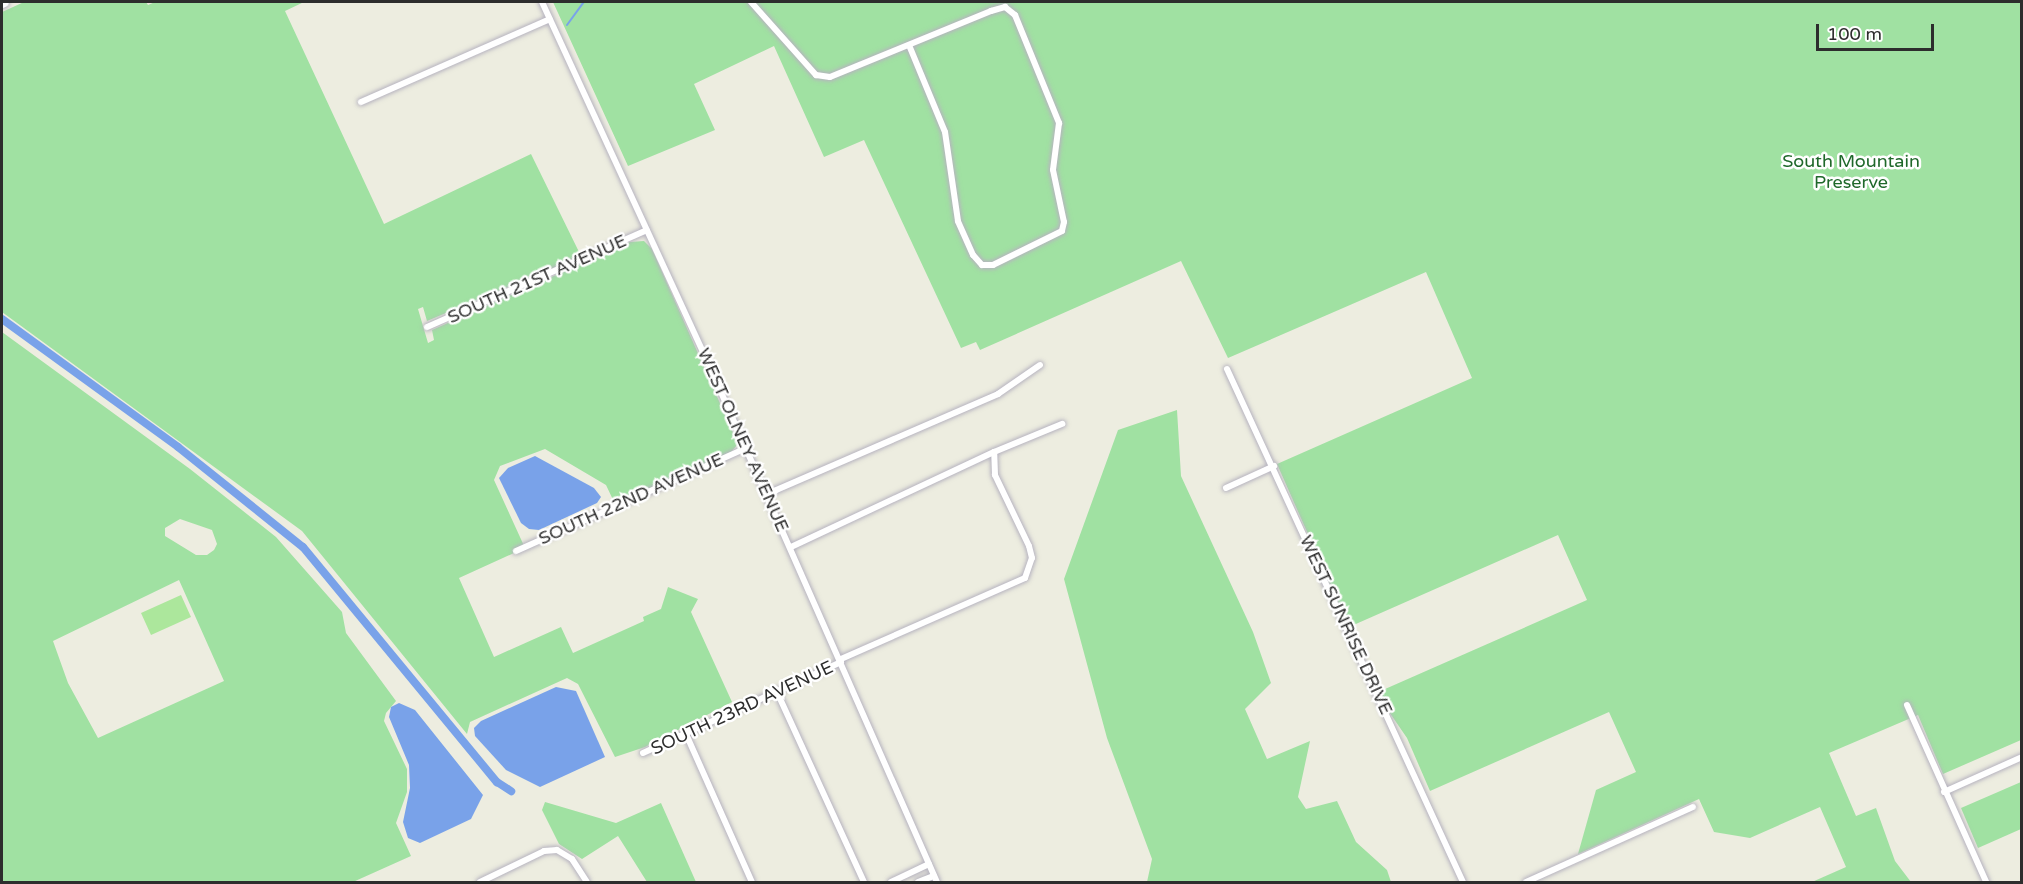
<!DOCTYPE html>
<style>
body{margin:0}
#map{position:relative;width:2023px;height:884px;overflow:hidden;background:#edede0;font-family:"Varela Round",sans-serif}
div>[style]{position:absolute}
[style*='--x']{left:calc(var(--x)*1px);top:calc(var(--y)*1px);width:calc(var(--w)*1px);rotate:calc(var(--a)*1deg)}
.green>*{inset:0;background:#a0e1a2}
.pitch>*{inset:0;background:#ace79c}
.water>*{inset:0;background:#79a2e9}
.stream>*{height:2px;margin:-1px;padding:0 1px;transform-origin:1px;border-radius:1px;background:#79a2e9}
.canal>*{height:8px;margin:-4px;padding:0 4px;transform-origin:4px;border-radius:4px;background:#79a2e9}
.roads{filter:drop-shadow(0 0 2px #b6b3bf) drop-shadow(0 0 2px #b6b3bf)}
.street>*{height:6px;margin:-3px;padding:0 3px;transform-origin:3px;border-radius:3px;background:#fff}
.secondary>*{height:9px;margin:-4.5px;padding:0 4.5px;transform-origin:4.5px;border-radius:4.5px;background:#fff}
span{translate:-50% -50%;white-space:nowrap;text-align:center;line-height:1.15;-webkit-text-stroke:5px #fff;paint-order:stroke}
.park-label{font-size:18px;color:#1f682a}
.street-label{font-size:18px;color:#2d2d2d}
.frame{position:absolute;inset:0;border:3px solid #2d2d2d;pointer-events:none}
.scale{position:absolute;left:1816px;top:24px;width:118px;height:27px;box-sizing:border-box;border:3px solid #2d2d2d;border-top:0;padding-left:8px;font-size:18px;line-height:21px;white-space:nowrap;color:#2d2d2d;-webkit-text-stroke:4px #fff;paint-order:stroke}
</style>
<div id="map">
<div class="green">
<div style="clip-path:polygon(24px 2px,146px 2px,148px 5px,155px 2px,304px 2px,285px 11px,384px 224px,531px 154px,581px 256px,427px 321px,423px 307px,418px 309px,428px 343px,434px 340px,432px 330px,630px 242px,644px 241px,652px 249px,738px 444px,731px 452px,615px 504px,606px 485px,545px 449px,500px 466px,494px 480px,525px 548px,459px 578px,494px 657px,561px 627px,573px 653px,644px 621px,643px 617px,661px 609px,668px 587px,698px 599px,691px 612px,732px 702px,645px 747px,615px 757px,578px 684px,567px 678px,470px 722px,467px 734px,302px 531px,2px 312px,2px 12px)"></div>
<div style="clip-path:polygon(553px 2px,2021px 2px,2021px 740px,1943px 774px,1918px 715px,1829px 753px,1856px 816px,1876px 808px,1895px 861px,1911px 882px,1812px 882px,1846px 867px,1820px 807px,1750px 838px,1714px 832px,1699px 799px,1578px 854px,1596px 790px,1636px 772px,1609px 712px,1430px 791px,1407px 738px,1376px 693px,1587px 600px,1558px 535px,1349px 627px,1277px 464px,1472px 378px,1426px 272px,1228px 358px,1181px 261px,980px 350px,976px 342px,961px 348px,864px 140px,824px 157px,774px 46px,694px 84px,715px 130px,628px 166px)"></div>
<div style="clip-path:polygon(evenodd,2px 332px,190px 469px,276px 537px,342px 612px,346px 633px,396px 701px,386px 713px,384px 721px,407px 769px,407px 792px,396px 823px,411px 856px,353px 882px,2px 882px,2px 332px,180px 519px,212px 530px,217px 544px,214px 550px,207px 555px,196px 555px,165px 536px,165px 528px,180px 519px,2px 332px,179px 580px,224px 681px,98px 738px,68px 683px,53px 641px,179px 580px)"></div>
<div style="clip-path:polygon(1177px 410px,1181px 476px,1253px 632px,1271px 683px,1245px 709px,1267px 759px,1310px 741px,1298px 797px,1306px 809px,1337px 801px,1356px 842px,1387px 870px,1391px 882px,1147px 882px,1152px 859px,1107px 738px,1064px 579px,1118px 430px)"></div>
<div style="clip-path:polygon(2021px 782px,2021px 829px,1978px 848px,1961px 808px)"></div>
<div style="clip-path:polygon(545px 802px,616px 823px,661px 803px,696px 882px,647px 882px,618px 836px,582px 859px,559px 844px,542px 810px)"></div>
</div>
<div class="pitch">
<div style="clip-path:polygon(181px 595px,191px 617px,151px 635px,141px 613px)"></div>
</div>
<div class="water">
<div style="clip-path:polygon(535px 456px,594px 488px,601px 497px,597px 503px,539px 530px,529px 529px,521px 523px,499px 478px,508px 468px)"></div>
<div style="clip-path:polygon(556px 687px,576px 691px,605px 757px,540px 787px,506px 770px,475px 736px,474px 728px,481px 721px)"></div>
<div style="clip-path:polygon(399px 703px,415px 710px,483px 795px,471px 819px,420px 843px,408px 838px,403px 822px,410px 788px,409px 765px,389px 717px,391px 707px)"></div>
</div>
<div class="stream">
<div style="--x:567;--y:25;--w:29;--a:-54"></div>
</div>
<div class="canal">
<div style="--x:2;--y:319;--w:218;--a:36"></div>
<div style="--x:178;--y:447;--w:160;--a:38.7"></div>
<div style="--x:303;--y:547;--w:305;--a:50.5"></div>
<div style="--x:497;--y:782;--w:17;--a:33"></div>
</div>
<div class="roads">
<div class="street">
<div style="--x:542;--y:2;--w:409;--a:65.3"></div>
<div style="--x:713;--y:374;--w:555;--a:66.21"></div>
<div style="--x:751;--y:2;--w:98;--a:48.3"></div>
<div style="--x:816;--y:75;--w:14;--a:8"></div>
<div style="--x:830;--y:77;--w:174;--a:-22.3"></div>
<div style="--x:991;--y:11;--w:15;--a:-16"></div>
<div style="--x:1005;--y:7;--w:13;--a:39"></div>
<div style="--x:1015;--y:15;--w:117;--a:67.8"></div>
<div style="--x:1059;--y:123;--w:47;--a:97.3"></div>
<div style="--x:1053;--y:170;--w:53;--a:78.1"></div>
<div style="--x:1064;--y:222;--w:9;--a:103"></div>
<div style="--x:1062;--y:231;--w:77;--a:153.8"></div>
<div style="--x:993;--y:265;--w:11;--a:180"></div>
<div style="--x:982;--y:265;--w:13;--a:-132"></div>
<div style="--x:973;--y:255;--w:37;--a:-114"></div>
<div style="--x:958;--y:221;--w:90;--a:-98.3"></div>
<div style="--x:945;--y:132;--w:94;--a:-112.5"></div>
<div style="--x:361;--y:102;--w:206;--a:-23.7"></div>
<div style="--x:427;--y:327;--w:240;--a:-23.8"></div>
<div style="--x:1227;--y:369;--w:565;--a:65.3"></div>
<div style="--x:1226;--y:488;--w:53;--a:-24.6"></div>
<div style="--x:767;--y:494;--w:252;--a:-23.4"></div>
<div style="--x:998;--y:394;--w:51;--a:-34.6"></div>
<div style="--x:791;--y:547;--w:224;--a:-25.1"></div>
<div style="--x:516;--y:551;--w:252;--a:-24.1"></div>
<div style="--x:841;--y:659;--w:201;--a:-23.8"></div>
<div style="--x:1025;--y:578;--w:21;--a:-71"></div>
<div style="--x:1032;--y:558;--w:12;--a:-104"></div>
<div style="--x:1029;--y:546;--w:79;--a:-115.6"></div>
<div style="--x:995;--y:475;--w:23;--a:-92"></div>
<div style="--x:994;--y:452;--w:74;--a:-22.4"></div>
<div style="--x:777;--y:692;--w:209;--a:65.4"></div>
<div style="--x:1907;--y:705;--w:194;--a:65.9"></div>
<div style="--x:686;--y:734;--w:162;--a:66"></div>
<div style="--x:643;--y:753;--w:218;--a:-24.7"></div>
<div style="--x:1944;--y:792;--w:85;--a:-24.2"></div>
<div style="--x:480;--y:882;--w:71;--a:-25.8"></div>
<div style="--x:544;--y:851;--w:13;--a:-4"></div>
<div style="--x:557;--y:850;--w:17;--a:31"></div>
<div style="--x:572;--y:859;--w:27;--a:57"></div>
<div style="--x:891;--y:882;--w:42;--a:-25.3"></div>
<div style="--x:918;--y:882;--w:17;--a:-21"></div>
<div style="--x:1526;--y:882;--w:183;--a:-24.2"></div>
</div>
<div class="secondary">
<div style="--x:2;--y:3;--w:2;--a:-27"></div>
</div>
</div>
<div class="park-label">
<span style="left:1851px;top:172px">South Mountain<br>Preserve</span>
</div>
<div class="street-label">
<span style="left:537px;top:279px;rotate:-24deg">SOUTH 21ST AVENUE</span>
<span style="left:743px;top:440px;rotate:66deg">WEST OLNEY AVENUE</span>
<span style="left:631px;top:499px;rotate:-24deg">SOUTH 22ND AVENUE</span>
<span style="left:1346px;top:625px;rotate:65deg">WEST SUNRISE DRIVE</span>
<span style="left:742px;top:708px;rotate:-25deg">SOUTH 23RD AVENUE</span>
</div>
<div class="frame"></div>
<div class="scale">100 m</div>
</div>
